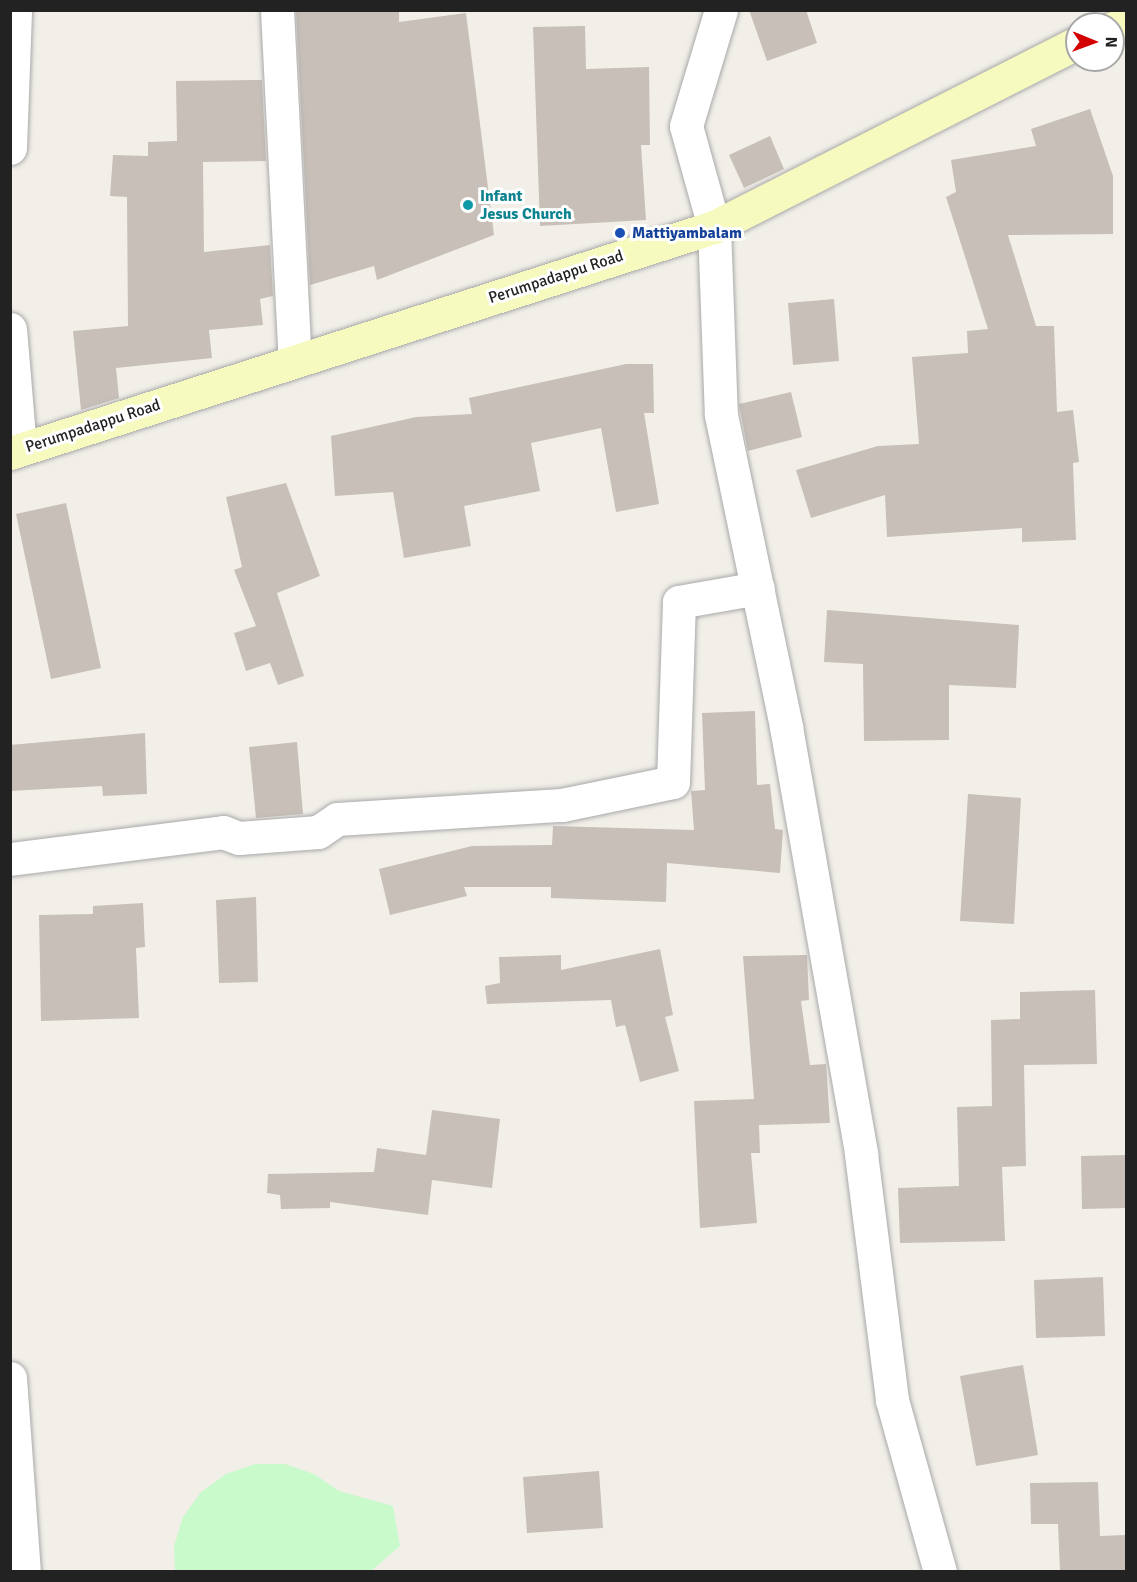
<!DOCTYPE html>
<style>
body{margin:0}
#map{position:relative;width:1137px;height:1582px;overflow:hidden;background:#f2efe9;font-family:Signika,sans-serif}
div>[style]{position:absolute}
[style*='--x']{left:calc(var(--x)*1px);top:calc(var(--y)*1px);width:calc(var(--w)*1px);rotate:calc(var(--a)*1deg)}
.park>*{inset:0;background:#c8facc}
.building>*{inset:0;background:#c7bfb8}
.roads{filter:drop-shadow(0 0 2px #a9a9a9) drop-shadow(0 0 2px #a9a9a9)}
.street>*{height:33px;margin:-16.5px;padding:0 16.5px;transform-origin:16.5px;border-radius:16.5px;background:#fff}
.secondary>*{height:33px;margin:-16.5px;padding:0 16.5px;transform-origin:16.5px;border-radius:16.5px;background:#f7fabf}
.dots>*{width:16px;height:16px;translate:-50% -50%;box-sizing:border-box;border:3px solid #fff;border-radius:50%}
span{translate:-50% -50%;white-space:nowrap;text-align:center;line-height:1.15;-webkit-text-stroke:6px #fff;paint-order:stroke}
.culture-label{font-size:16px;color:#0d838f;font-weight:700}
.left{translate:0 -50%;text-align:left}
.transit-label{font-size:16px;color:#164399;font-weight:700}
.street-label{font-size:16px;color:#222}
.frame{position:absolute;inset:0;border:12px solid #222;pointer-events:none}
.north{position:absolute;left:1065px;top:12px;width:60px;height:60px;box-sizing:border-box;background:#fff;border:2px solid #a7a7a7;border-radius:50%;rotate:91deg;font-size:16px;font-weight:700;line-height:24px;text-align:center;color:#222}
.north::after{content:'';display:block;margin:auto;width:21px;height:27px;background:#d40000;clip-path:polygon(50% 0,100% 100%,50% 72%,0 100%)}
</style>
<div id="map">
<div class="park">
<div style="clip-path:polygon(255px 1464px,285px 1464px,314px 1474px,339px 1491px,393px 1506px,400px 1546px,371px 1571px,175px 1571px,174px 1546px,183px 1517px,201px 1492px,226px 1474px)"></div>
</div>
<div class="building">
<div style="clip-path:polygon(296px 10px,399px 10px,399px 22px,466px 13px,494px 235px,377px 280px,374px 266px,310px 285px)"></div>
<div style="clip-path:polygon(749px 10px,806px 10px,817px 43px,767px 61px)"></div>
<div style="clip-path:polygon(585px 26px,586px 69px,649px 67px,650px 145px,641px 145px,646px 220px,540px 226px,533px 27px)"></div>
<div style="clip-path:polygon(262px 80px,266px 161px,203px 162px,204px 252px,270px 245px,273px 296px,260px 299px,263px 325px,209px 330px,212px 358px,116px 368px,119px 398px,81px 410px,73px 331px,128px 326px,127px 197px,110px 196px,113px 155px,148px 156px,148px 142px,177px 141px,176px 81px)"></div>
<div style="clip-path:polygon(1090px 109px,1113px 176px,1113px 234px,1008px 235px,1036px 326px,1054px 326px,1057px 412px,1073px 410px,1079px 462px,1073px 463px,1076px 540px,1022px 542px,1022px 528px,887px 537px,885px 495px,811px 518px,796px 470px,878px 446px,919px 444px,912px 357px,968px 353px,967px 331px,988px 329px,946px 197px,956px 192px,951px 160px,1036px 146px,1031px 129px)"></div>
<div style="clip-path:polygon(770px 136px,784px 169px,744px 188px,729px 155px)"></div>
<div style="clip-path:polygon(834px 299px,839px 361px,793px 365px,788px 303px)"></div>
<div style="clip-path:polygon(626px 364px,653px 364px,654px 413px,644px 413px,659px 504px,616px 512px,601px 428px,531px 443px,540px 491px,464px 506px,471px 546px,404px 558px,393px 492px,335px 496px,331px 436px,416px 417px,472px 414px,469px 398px)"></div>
<div style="clip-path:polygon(791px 392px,802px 437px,748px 451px,739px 404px)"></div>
<div style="clip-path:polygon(286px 483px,320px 576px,277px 593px,304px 676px,278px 685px,270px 663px,246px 671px,234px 633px,256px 626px,234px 570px,242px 567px,226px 497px)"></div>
<div style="clip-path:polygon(66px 503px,101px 668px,51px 679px,16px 514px)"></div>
<div style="clip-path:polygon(827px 610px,1019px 625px,1016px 688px,949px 685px,949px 740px,864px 741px,863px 664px,824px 662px)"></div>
<div style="clip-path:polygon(755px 711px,757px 785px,770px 784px,775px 829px,783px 830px,780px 873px,667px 863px,666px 902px,551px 898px,551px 887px,464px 887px,467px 896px,390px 915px,379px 869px,472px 846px,552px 845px,553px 826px,694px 830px,691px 791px,705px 790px,702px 713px)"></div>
<div style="clip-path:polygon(145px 733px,147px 794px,103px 796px,102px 786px,10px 791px,10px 745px)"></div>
<div style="clip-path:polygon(297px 742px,303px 814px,256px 818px,249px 747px)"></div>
<div style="clip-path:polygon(968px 794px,1021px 798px,1014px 924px,960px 921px)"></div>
<div style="clip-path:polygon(256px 897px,258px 982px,219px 983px,216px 900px)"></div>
<div style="clip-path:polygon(143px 903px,145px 947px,136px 948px,139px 1018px,41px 1021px,39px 915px,93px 914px,93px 906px)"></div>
<div style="clip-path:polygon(660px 949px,673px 1015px,665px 1017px,679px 1071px,640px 1082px,625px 1025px,616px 1027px,611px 1000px,487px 1004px,485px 986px,500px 983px,499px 957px,561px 955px,561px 970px)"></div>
<div style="clip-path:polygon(807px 955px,809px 1000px,801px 1001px,810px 1065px,826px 1064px,830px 1123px,759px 1125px,760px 1153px,751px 1153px,757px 1223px,700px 1228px,694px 1101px,754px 1099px,743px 956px)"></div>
<div style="clip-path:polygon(1095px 990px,1097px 1064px,1024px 1065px,1026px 1166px,1002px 1167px,1005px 1241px,900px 1243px,898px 1188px,959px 1186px,957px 1107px,992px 1106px,991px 1020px,1020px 1019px,1020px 992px)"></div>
<div style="clip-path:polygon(432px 1110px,500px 1119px,492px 1188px,432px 1180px,428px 1215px,330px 1202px,330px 1208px,281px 1209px,280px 1195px,267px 1193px,268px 1174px,374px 1172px,377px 1148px,426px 1155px)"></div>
<div style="clip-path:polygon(1126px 1155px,1126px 1208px,1082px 1209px,1081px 1156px)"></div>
<div style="clip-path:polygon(1103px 1277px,1105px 1336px,1036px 1338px,1034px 1280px)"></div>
<div style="clip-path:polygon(1023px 1365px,1038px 1455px,976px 1466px,960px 1376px)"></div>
<div style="clip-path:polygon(599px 1471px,603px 1528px,527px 1533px,523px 1477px)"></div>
<div style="clip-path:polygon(1098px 1482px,1100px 1536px,1126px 1535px,1126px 1572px,1060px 1572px,1058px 1524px,1031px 1524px,1030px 1483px)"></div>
</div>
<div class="roads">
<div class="street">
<div style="--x:277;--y:10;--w:351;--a:87.1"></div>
<div style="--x:721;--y:10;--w:121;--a:106.8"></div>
<div style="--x:686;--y:126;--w:105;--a:74.5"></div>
<div style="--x:714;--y:227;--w:188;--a:87.9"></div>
<div style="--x:721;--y:415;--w:319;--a:78.2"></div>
<div style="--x:786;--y:727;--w:434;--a:80"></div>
<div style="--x:861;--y:1154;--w:248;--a:82.8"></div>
<div style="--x:892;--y:1400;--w:179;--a:74.4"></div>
<div style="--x:10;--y:148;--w:138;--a:-87.9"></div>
<div style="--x:10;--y:329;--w:120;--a:85.2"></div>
<div style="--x:10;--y:859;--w:215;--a:-7.2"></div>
<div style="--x:223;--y:832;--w:17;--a:21"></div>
<div style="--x:239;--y:838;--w:79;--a:-4.3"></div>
<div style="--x:318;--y:832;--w:23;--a:-34"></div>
<div style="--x:337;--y:819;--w:225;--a:-3.6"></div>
<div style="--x:562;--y:805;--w:113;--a:-11.7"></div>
<div style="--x:673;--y:782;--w:180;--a:-88.1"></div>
<div style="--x:679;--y:602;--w:80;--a:-10"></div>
<div style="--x:10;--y:1378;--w:195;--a:85.9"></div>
</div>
<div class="secondary">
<div style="--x:1113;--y:28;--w:14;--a:-21"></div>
<div style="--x:10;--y:453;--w:739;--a:-17.8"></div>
<div style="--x:714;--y:227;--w:407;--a:-26.9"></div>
</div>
</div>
<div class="dots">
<div style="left:468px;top:205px;background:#0f9aa8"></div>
<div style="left:620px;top:233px;background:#1a4fb4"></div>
</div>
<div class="culture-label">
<span class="left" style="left:480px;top:205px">Infant<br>Jesus Church</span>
</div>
<div class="transit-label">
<span class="left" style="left:632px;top:233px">Mattiyambalam</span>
</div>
<div class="street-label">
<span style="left:556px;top:277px;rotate:-18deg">Perumpadappu Road</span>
<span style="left:93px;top:426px;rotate:-18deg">Perumpadappu Road</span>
</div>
<div class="frame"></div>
<div class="north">N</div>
</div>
